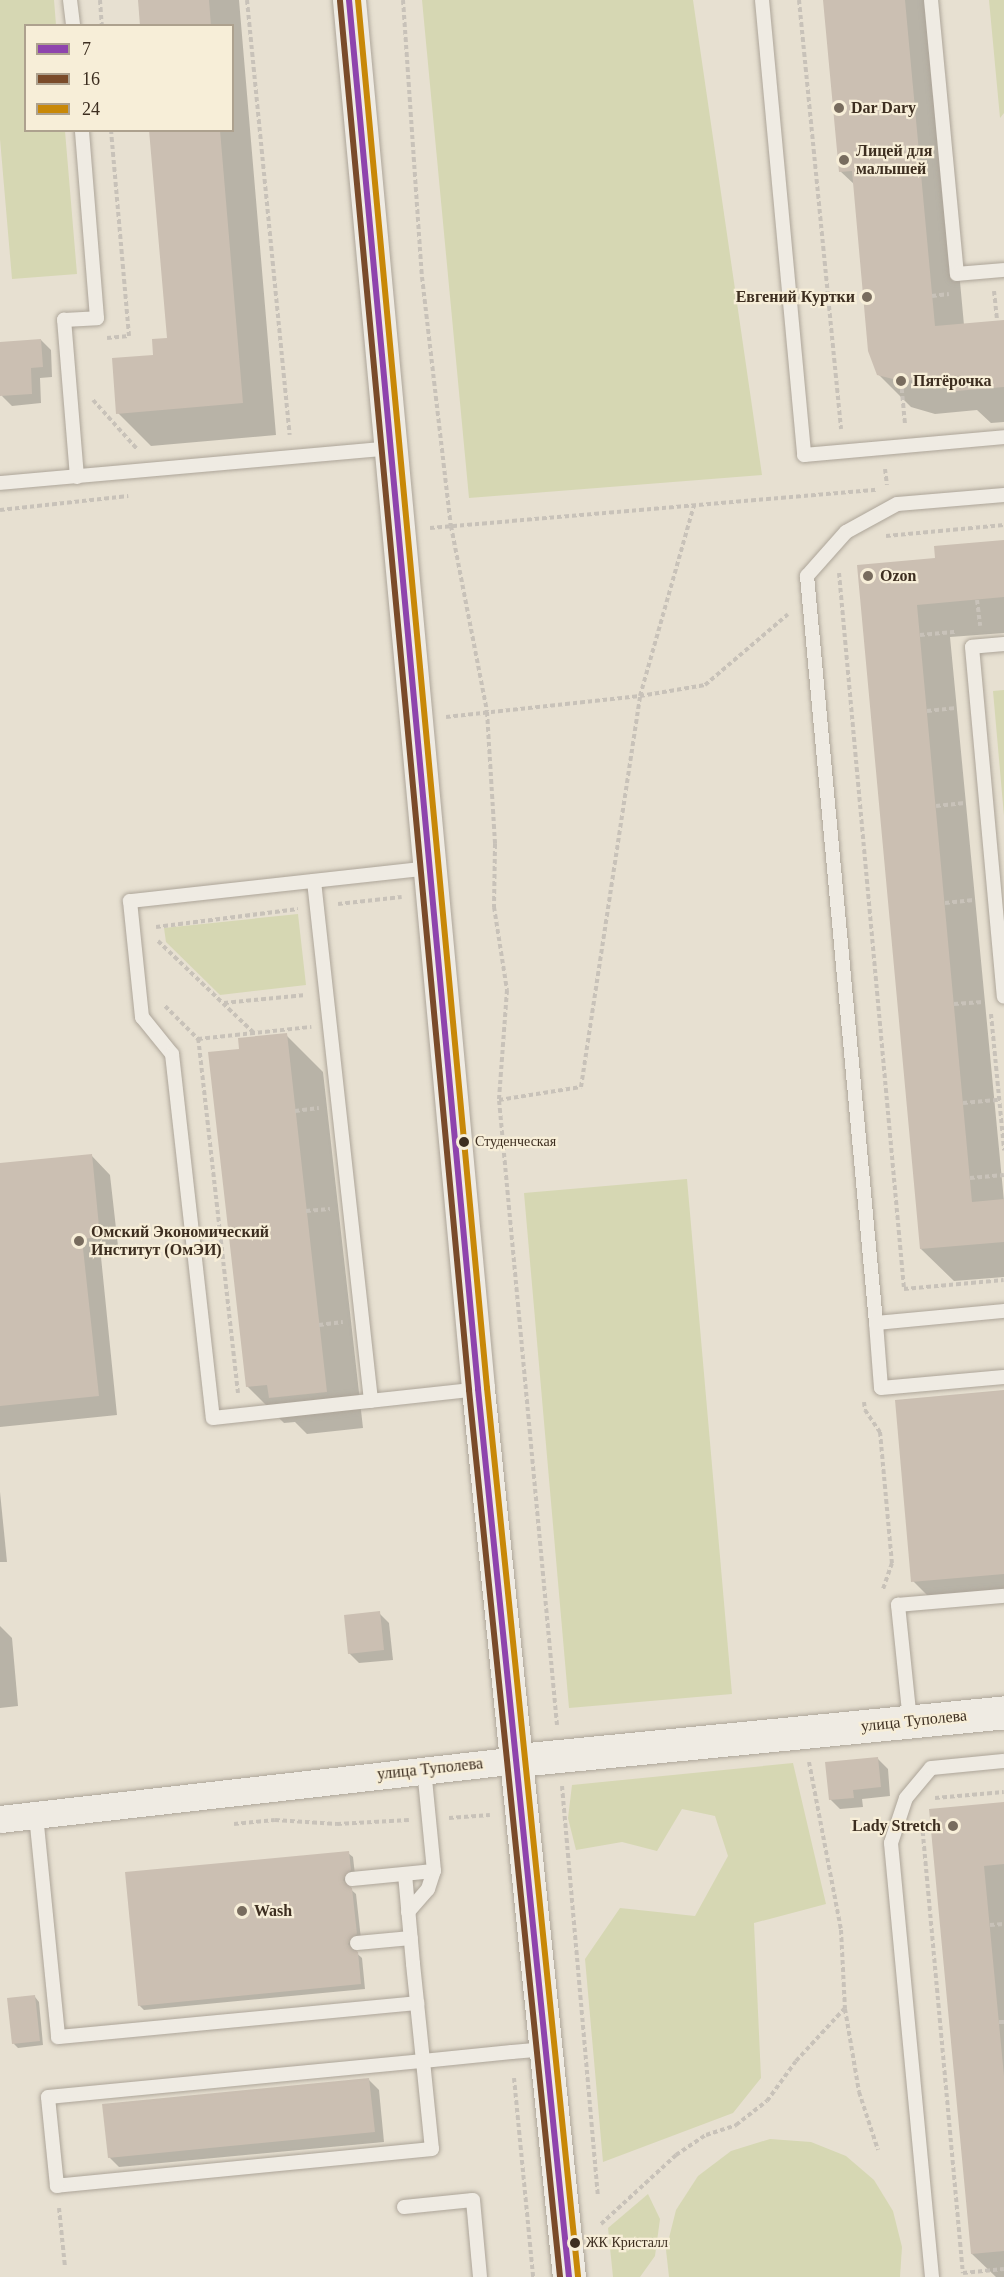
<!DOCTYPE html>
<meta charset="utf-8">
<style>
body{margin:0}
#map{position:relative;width:1004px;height:2277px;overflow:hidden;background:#e7e0d1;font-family:Georgia,serif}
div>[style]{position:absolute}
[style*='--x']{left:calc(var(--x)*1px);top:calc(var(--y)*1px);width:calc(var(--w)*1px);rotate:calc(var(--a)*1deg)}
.green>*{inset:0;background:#d6d7b3}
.shadow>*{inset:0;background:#0003}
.building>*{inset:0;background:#cbbfb2}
.path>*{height:4px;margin-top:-2px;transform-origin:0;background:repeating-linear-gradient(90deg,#c8c2b9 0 4.5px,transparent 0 7.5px)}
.roads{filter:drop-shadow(0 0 2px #ada599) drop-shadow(0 0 2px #ada599)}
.lane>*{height:14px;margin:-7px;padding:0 7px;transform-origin:7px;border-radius:7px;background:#efebe3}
.street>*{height:27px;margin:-13.5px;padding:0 13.5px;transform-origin:13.5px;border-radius:13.5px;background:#efebe3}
.secondary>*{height:33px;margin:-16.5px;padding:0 16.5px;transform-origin:16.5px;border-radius:16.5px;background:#efebe3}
.bus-1>*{height:6px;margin:-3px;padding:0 3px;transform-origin:3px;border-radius:3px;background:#8e44ad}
.bus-2>*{height:6px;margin:-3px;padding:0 3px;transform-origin:3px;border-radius:3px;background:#7a4b2a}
.bus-3>*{height:6px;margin:-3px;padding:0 3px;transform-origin:3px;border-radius:3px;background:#c88808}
.dots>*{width:16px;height:16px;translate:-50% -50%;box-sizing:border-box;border:3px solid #f7eed8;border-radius:50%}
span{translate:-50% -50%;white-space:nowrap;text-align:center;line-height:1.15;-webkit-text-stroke:4.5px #f7eed8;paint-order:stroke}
.bus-label{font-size:14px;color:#3d2e20}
.left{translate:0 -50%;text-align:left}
.poi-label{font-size:16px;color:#3d2e20;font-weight:700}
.right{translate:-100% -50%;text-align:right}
.street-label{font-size:16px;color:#3d2e20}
.legend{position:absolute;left:24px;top:24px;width:210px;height:108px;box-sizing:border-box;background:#f7eed8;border:2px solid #ada18e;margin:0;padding:8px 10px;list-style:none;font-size:18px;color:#3d2e20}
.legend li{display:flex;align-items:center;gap:12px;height:30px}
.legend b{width:30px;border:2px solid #ada18e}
</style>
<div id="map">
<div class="green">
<div style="clip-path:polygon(0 0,54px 0,56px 25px,26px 26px,26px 130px,65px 131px,77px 274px,12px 279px,0 139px)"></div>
<div style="clip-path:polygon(422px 0,693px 0,762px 475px,469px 498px)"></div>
<div style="clip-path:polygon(989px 0,1004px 0,1004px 113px,1000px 118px)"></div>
<div style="clip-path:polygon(1004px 690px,1004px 816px,993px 691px)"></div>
<div style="clip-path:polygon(298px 914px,306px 985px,220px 995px,166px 942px,164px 928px)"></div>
<div style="clip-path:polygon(687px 1179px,732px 1694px,569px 1708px,524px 1193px)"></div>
<div style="clip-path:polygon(793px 1763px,826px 1904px,754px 1923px,761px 2078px,733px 2113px,603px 2162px,585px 1959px,620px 1908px,695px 1916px,728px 1856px,715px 1816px,682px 1809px,657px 1851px,622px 1842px,576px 1850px,568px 1818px,572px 1785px)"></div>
<div style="clip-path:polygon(770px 2139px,811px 2142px,846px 2156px,874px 2180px,893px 2211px,902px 2247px,900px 2277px,669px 2277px,666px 2250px,676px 2210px,698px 2176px,731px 2151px)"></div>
<div style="clip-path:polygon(648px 2194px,660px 2219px,655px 2256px,640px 2277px,613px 2277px,608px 2228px)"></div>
</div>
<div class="shadow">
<div style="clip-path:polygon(140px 0,239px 0,276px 435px,151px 446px,118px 413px,169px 339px,151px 130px,232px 130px,232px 26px,142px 26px)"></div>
<div style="clip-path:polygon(825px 0,934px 0,964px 325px,1004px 322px,1004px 422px,991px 423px,977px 410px,935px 414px,911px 407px,878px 374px,855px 185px,840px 171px)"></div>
<div style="clip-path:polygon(41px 340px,51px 350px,52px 377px,40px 378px,41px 403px,12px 406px,2px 396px,0 343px)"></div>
<div style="clip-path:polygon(1004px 542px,1004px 633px,950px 637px,1004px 1201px,1004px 1277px,954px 1281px,921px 1249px,858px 567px,937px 560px)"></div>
<div style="clip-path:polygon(286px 1035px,323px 1072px,363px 1428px,307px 1434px,295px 1422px,284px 1423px,247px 1386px,241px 1050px)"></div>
<div style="clip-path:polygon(91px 1155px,110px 1175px,119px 1255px,101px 1257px,117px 1415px,0 1427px,0 1165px)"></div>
<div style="clip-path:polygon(1004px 1392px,1004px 1594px,932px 1600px,913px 1581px)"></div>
<div style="clip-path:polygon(0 1492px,7px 1562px,0 1562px)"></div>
<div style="clip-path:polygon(379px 1613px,389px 1623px,393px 1660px,359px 1663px,349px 1653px)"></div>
<div style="clip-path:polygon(0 1626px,12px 1638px,18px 1706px,0 1708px)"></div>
<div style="clip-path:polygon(878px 1759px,888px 1769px,890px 1796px,862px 1799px,863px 1807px,840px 1809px,830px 1799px)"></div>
<div style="clip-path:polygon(1004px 1803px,1004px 2277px,996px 2277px,972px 2254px,931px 1810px)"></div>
<div style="clip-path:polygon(348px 1853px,353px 1857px,355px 1875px,347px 1886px,356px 1894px,361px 1939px,352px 1949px,362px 1958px,365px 1989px,144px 2010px,139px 2005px)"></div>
<div style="clip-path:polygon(35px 1997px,39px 2002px,43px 2045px,18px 2048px,13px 2043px)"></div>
<div style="clip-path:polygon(369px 2080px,379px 2090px,384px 2142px,119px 2167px,109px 2157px)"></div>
</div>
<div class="building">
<div style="clip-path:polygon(138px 0,209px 0,211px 26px,140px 26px)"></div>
<div style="clip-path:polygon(823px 0,905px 0,935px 326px,1004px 320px,1004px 387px,956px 391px,955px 377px,901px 381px,877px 375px,868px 351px,852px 171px,839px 172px)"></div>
<div style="clip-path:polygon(149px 130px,220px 130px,243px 403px,116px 414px,112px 358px,153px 355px,152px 339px,167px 338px)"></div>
<div style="clip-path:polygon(41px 339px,43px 367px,31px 368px,32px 394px,0 396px,0 342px)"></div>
<div style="clip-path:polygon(1004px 540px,1004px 597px,917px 605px,972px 1202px,1004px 1199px,1004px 1242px,920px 1249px,857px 565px,935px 558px,934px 546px)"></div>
<div style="clip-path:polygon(287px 1033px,327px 1392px,269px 1398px,267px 1385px,246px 1387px,208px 1052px,239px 1049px,238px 1038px)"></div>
<div style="clip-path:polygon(92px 1154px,100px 1237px,82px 1239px,99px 1396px,0 1406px,0 1163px)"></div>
<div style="clip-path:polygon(1004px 1390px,1004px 1574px,911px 1582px,895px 1400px)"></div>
<div style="clip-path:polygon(380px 1611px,384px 1650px,348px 1654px,344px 1615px)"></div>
<div style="clip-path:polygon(878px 1757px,881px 1787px,853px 1790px,854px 1798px,829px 1800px,825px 1762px)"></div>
<div style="clip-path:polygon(1004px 1802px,1004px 1864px,984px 1866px,1004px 2076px,1004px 2251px,971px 2254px,929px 1809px)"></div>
<div style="clip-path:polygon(349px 1851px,351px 1870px,343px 1880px,352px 1888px,357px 1934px,348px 1944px,358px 1952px,361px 1984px,138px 2006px,125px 1872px)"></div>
<div style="clip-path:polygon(35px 1995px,40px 2041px,12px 2044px,7px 1998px)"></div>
<div style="clip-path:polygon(369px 2078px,375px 2132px,108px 2158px,102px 2104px)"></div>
</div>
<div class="path">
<div style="--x:100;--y:0;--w:26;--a:86"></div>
<div style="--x:247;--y:0;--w:437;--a:84.4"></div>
<div style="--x:403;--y:0;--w:278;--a:86.1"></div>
<div style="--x:422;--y:277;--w:251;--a:83.4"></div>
<div style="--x:451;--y:526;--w:189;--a:79"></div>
<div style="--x:487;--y:712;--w:132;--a:86.5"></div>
<div style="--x:495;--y:844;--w:63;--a:90.9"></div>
<div style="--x:494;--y:907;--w:84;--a:81.1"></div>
<div style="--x:507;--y:990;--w:110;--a:94.2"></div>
<div style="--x:799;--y:0;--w:431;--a:84.4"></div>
<div style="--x:994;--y:291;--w:30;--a:84"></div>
<div style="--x:932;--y:296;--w:17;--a:-7"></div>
<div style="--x:107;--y:338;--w:22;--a:-5"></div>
<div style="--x:129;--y:336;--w:207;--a:-95"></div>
<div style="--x:901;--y:381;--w:43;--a:84.7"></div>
<div style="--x:93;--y:400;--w:67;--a:48"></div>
<div style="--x:885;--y:469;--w:16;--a:83"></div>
<div style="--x:0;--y:510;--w:129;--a:-6.2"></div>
<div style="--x:430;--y:528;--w:448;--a:-4.9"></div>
<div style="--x:886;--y:536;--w:119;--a:-5.3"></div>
<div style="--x:839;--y:573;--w:719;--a:84.81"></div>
<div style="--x:904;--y:1289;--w:100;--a:-5.1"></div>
<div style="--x:977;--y:600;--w:26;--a:83"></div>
<div style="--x:920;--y:635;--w:36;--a:-5"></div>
<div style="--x:927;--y:711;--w:30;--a:-6"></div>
<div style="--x:446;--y:717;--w:195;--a:-6.2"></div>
<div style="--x:640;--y:696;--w:66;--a:-9.6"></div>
<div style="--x:705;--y:685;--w:109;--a:-40.5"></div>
<div style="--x:936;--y:806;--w:29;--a:-6"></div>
<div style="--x:945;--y:903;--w:29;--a:-6"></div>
<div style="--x:338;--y:904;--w:64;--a:-6.2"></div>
<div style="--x:156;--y:927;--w:143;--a:-7.2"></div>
<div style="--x:158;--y:941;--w:133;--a:43.8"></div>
<div style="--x:224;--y:1003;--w:82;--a:-5.6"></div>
<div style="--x:954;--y:1004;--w:29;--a:-4"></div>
<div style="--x:165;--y:1006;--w:47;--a:45"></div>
<div style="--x:991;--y:1014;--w:137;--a:84.5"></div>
<div style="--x:963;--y:1103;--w:36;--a:-5"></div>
<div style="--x:295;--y:1111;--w:24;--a:-7"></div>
<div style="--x:970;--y:1178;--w:34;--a:-5"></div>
<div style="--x:306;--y:1211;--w:24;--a:-5"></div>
<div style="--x:319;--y:1325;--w:24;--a:-7"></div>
<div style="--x:238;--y:1393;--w:356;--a:-96.4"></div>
<div style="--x:198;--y:1039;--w:114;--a:-6.1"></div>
<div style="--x:864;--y:1402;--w:8;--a:83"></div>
<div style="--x:865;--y:1410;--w:27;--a:56"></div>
<div style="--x:880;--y:1432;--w:132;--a:84.8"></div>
<div style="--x:892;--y:1563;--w:28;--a:109"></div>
<div style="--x:557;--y:1725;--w:628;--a:-95.3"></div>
<div style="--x:499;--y:1100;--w:83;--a:-9"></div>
<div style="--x:581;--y:1087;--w:395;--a:-81.4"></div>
<div style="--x:640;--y:696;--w:198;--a:-74.2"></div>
<div style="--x:809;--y:1762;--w:171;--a:79.2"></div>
<div style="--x:841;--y:1930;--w:79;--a:87.1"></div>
<div style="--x:845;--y:2009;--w:84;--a:80.4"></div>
<div style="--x:859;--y:2092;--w:61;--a:71.9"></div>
<div style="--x:562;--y:1786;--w:410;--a:85"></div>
<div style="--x:935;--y:1798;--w:69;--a:-5"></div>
<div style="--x:449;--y:1818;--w:41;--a:-4.2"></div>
<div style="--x:234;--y:1824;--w:41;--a:-5.6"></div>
<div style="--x:275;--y:1820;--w:62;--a:3.7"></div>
<div style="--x:337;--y:1824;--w:72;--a:-3.2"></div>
<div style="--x:922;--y:1824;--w:451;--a:84.8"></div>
<div style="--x:963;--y:2273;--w:41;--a:-5.6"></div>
<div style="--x:990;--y:1925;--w:14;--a:-4"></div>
<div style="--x:999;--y:2022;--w:5;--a:0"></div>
<div style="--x:514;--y:2078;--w:200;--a:84.5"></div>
<div style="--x:59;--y:2208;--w:59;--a:84.2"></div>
<div style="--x:601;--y:2224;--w:102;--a:-42.6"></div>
<div style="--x:676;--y:2155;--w:36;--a:-34"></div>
<div style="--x:706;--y:2135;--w:32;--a:-18"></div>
<div style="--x:736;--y:2125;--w:39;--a:-38"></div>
<div style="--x:767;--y:2101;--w:49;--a:-54.1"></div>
<div style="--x:796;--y:2061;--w:71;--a:-47.3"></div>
</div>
<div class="roads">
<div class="lane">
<div style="--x:70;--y:0;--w:26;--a:83"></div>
<div style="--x:762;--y:0;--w:457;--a:84.7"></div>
<div style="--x:804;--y:455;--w:201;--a:-5.1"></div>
<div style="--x:931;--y:0;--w:275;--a:84.6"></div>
<div style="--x:957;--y:274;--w:47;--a:-4.9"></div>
<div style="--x:77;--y:477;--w:158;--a:-94.7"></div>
<div style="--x:64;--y:320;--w:33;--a:-3"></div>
<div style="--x:97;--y:318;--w:189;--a:-94.6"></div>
<div style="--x:0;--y:483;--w:393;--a:-5.1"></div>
<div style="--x:1004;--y:495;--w:107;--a:175.2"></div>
<div style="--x:897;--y:504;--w:58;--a:151.2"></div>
<div style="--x:846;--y:532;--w:59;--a:131.6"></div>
<div style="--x:807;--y:576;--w:750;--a:84.72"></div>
<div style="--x:876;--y:1323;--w:129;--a:-5.4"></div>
<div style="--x:1004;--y:644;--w:32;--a:175"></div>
<div style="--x:972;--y:647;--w:351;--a:84.8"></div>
<div style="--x:430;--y:868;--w:302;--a:173.7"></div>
<div style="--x:130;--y:901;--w:117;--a:84.1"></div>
<div style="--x:142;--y:1017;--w:48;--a:51"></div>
<div style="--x:172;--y:1054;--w:366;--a:83.6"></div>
<div style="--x:213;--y:1418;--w:267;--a:-6.2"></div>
<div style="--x:314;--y:881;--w:523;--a:83.74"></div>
<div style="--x:876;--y:1323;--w:65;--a:85.6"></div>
<div style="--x:881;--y:1388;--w:123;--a:-5.1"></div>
<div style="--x:910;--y:1721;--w:117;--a:-95.9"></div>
<div style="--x:898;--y:1605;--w:106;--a:-4.9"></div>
<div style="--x:36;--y:1815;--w:223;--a:84.3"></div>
<div style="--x:58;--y:2037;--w:361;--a:-5.4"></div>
<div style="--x:405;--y:1874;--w:90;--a:84.9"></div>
<div style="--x:413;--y:1964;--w:39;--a:84"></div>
<div style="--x:417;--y:2003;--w:58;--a:84.1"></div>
<div style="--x:423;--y:2061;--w:88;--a:84.2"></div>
<div style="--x:432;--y:2149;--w:377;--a:174.4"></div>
<div style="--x:57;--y:2186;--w:89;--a:-95.8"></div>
<div style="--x:48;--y:2097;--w:377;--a:-5.5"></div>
<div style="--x:423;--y:2061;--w:89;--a:-5.8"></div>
<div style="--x:512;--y:2052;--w:34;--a:-5"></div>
<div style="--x:352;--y:1879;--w:82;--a:-5.6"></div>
<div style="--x:408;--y:1912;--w:30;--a:-49"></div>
<div style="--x:428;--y:1889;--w:19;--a:-72"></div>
<div style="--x:434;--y:1871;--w:102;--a:-95.6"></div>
<div style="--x:357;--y:1943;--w:54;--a:-5.3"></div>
<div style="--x:404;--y:2207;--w:69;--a:-5.8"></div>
<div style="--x:473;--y:2200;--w:77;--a:84.8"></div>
<div style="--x:932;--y:2277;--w:436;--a:-95.4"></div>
<div style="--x:891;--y:1843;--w:47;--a:-71.6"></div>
<div style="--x:906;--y:1798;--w:39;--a:-50"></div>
<div style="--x:931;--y:1768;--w:73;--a:-5.5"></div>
</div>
<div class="street">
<div style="--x:0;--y:1819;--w:521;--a:-6.5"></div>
</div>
<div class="secondary">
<div style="--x:349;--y:0;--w:1395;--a:84.69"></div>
<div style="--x:478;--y:1389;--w:893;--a:84.15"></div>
<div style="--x:518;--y:1760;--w:488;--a:-5.6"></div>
</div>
</div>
<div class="bus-1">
<div style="--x:349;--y:0;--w:1395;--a:84.69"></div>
<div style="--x:478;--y:1389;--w:893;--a:84.15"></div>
</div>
<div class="bus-2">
<div style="--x:340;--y:1;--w:1395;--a:84.69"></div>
<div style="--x:469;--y:1390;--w:892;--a:84.14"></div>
</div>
<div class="bus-3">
<div style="--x:358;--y:0;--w:1394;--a:84.69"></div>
<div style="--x:487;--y:1388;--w:893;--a:84.15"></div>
</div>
<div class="dots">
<div style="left:839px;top:108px;background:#786c5e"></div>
<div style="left:844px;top:160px;background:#786c5e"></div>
<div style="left:867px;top:297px;background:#786c5e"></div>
<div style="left:901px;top:381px;background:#786c5e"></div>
<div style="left:868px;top:576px;background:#786c5e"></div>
<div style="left:464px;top:1142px;background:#3d2e20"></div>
<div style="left:79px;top:1241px;background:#786c5e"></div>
<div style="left:953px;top:1826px;background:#786c5e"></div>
<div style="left:242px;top:1911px;background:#786c5e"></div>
<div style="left:575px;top:2243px;background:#3d2e20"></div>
</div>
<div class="bus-label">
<span class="left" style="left:475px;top:1142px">Студенческая</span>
<span class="left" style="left:586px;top:2243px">ЖК Кристалл</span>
</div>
<div class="poi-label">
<span class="left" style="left:851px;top:108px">Dar Dary</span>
<span class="left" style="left:856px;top:160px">Лицей для<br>малышей</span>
<span class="right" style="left:855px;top:297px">Евгений Куртки</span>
<span class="left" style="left:913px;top:381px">Пятёрочка</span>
<span class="left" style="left:880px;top:576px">Ozon</span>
<span class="left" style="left:91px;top:1241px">Омский Экономический<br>Институт (ОмЭИ)</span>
<span class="right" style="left:941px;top:1826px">Lady Stretch</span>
<span class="left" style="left:254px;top:1911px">Wash</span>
</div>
<div class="street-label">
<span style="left:914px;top:1721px;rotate:-6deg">улица Туполева</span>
<span style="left:430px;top:1769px;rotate:-6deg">улица Туполева</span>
</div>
<ul class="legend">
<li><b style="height:8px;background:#8e44ad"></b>7</li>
<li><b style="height:8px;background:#7a4b2a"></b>16</li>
<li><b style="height:8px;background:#c88808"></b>24</li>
</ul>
</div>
